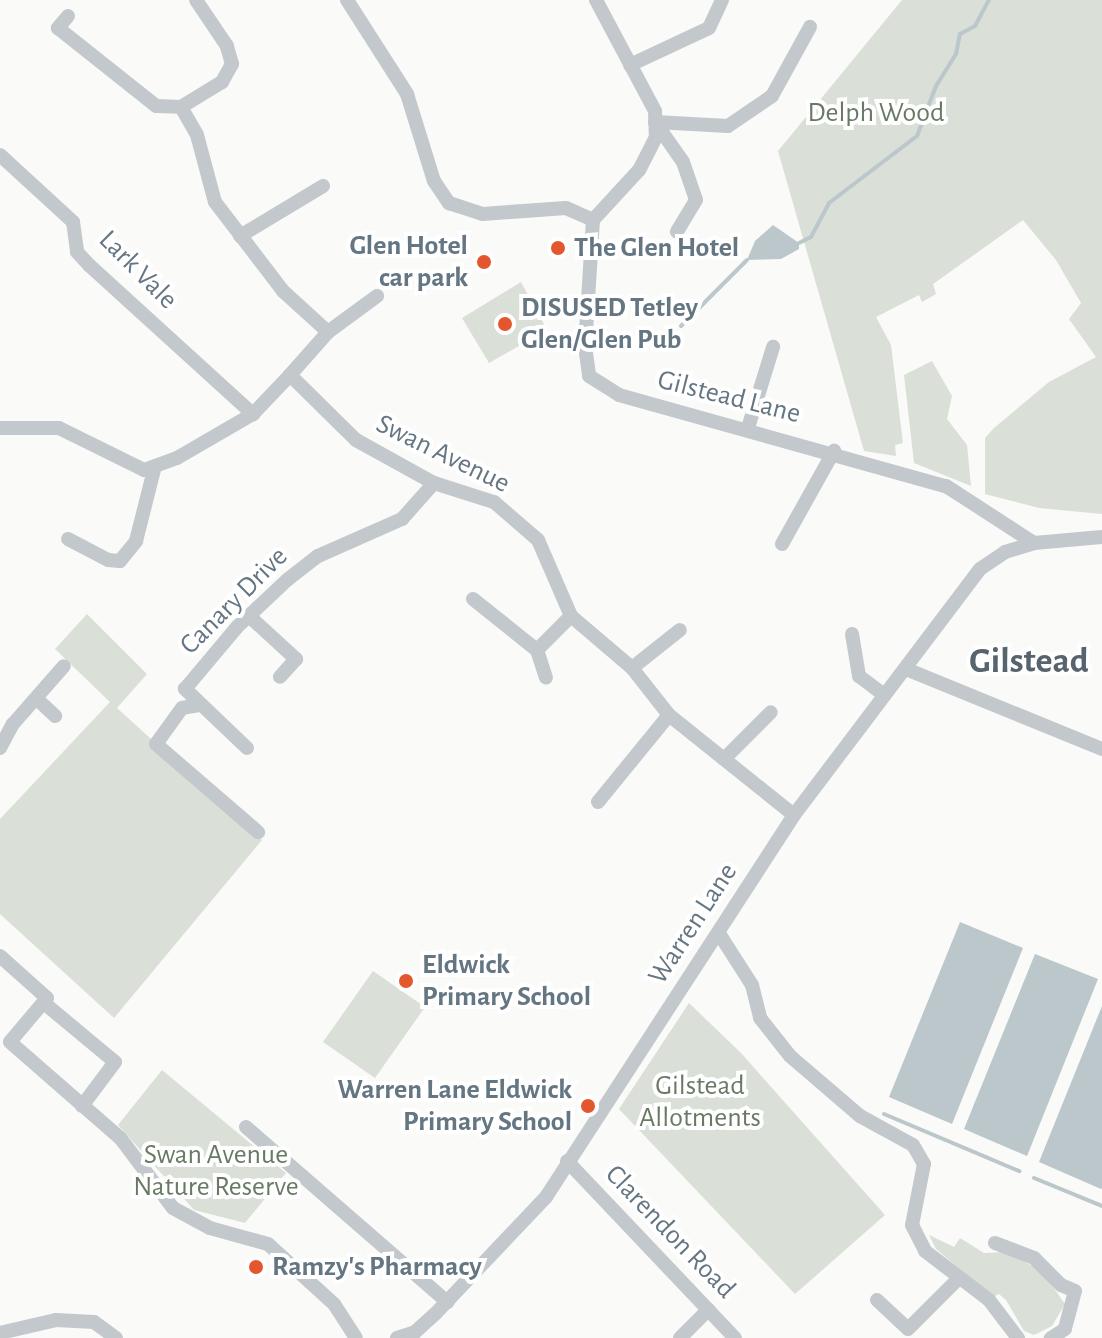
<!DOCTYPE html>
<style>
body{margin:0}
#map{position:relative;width:1102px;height:1338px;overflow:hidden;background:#fafaf8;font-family:"Alegreya Sans",sans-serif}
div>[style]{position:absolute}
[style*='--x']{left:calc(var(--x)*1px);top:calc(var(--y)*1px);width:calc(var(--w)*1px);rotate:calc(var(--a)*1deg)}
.green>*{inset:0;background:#dadfd7}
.water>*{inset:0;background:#bbc7cb}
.stream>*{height:4px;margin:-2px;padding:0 2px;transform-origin:2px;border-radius:2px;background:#bbc7cb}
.minor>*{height:14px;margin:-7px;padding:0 7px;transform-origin:7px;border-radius:7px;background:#c3c8cc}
.dots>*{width:22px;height:22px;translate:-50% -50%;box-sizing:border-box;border:4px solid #fff;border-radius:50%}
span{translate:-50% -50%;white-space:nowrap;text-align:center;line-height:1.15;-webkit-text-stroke:8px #fff;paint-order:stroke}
.park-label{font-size:28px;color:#687a64}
.poi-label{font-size:28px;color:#657683;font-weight:700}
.right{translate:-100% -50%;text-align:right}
.left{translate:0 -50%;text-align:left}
.street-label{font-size:28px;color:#657683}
.district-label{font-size:36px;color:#57646e;font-weight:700}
</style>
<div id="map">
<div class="green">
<div style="clip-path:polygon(902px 0,1102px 0,1102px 514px,1039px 508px,985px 494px,985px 438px,994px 428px,1049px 382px,1096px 357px,1069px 319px,1081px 303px,1056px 260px,1023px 220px,933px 284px,936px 294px,922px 302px,919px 295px,876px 317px,891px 345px,903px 443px,895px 445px,896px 456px,864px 451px,778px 151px)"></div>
<div style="clip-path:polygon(521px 282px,547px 330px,489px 363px,462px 318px)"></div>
<div style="clip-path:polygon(932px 361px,952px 396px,947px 419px,967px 445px,971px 486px,914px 463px,904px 375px)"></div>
<div style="clip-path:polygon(87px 614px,147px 674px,117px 708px,262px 840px,114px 1018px,0 914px,0 819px,110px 702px,55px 649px)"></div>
<div style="clip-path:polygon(373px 971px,425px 1007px,375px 1078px,323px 1042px)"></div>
<div style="clip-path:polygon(689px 1003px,741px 1053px,885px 1215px,795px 1294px,619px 1109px)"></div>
<div style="clip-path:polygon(162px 1070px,286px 1173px,245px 1223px,194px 1210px,118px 1125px)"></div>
<div style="clip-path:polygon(929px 1235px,954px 1247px,960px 1238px,984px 1253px,1006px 1252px,1042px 1271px,1065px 1304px,1052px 1326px,1034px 1335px,1024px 1331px,1006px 1300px,999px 1294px,993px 1297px,936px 1249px)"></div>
</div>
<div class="water">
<div style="clip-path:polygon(773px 225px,799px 243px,799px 249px,781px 259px,747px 260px,755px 241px)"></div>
<div style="clip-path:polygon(960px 922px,1023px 948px,952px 1124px,889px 1097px)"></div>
<div style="clip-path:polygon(1035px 954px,1098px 979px,1027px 1156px,964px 1129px)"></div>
<div style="clip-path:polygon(1102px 1006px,1102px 1188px,1101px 1189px,1039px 1162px)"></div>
</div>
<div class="stream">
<div style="--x:799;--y:243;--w:13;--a:-27"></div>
<div style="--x:811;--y:237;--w:38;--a:-62"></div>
<div style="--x:829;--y:203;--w:111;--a:-37.3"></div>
<div style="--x:917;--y:136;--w:53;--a:-69.2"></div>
<div style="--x:936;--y:86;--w:38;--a:-58"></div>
<div style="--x:956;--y:54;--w:20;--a:-79"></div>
<div style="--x:960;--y:34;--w:17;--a:-28"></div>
<div style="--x:975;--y:26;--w:30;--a:-62"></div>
<div style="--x:681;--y:326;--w:93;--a:-45"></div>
<div style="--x:884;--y:1114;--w:147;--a:22.9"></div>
<div style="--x:1034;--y:1178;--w:74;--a:22.4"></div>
</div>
<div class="minor">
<div style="--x:347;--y:0;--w:112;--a:57.4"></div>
<div style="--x:407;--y:94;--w:91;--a:72.8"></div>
<div style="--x:434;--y:181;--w:27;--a:56"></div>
<div style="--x:449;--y:203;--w:35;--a:18"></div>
<div style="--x:482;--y:214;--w:84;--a:-4.1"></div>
<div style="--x:566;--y:208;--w:30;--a:24"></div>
<div style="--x:596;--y:0;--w:126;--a:62"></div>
<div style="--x:655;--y:111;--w:26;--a:88"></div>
<div style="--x:656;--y:137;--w:37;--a:117"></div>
<div style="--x:639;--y:170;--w:68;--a:132.6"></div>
<div style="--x:593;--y:220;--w:126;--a:93.6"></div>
<div style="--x:585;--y:346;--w:30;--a:82"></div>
<div style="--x:589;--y:376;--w:36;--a:32"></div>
<div style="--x:619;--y:395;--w:339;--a:15.6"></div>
<div style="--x:946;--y:486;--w:105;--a:32.9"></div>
<div style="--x:68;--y:16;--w:16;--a:130"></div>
<div style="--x:58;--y:28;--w:125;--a:38.5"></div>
<div style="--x:156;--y:106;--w:25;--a:2"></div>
<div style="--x:181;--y:107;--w:32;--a:60"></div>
<div style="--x:197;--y:135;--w:69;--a:75"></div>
<div style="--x:215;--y:202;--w:112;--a:52.6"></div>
<div style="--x:283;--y:291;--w:61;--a:42.3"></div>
<div style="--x:328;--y:332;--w:61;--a:-36.3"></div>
<div style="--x:630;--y:65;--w:87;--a:-25.1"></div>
<div style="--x:709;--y:28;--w:31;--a:-65"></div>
<div style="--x:181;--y:107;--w:48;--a:-31.4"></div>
<div style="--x:222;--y:82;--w:21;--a:-61"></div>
<div style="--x:232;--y:64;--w:19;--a:-106"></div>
<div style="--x:227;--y:46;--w:55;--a:-124"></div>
<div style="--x:655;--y:122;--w:73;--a:3.1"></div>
<div style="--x:728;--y:126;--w:53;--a:-34.3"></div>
<div style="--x:772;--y:96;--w:79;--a:-61.2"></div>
<div style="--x:655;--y:122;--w:49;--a:55"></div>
<div style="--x:683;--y:162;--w:40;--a:71.1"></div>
<div style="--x:696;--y:200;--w:37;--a:121"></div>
<div style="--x:0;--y:155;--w:99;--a:42.5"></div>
<div style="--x:73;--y:222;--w:30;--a:82"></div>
<div style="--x:77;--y:252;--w:18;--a:47"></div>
<div style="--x:89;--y:265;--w:222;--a:42.3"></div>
<div style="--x:240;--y:236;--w:97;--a:-31.1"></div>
<div style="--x:290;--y:375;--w:57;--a:-48.5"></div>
<div style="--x:0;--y:428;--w:59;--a:0"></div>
<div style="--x:59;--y:428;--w:95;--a:26.3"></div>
<div style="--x:144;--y:470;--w:35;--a:-20"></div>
<div style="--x:177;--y:458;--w:88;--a:-30.1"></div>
<div style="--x:253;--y:414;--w:54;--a:-46.5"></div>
<div style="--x:290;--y:375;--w:93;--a:44.6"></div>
<div style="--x:356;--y:440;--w:89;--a:28.9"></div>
<div style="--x:434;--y:483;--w:63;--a:17.6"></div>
<div style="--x:494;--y:502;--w:58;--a:40.8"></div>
<div style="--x:538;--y:540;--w:83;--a:66.5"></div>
<div style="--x:571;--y:616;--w:80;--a:40.4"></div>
<div style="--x:632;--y:668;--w:60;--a:51.8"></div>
<div style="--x:669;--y:715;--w:160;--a:38.7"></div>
<div style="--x:748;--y:428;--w:85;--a:-72.8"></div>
<div style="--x:68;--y:539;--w:45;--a:27.7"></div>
<div style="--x:108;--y:560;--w:12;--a:5"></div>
<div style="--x:120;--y:561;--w:26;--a:-51"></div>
<div style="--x:136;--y:541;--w:77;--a:-75.8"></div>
<div style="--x:782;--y:544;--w:107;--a:-60.8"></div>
<div style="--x:473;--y:599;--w:82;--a:38.6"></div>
<div style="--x:537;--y:650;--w:29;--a:72"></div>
<div style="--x:249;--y:616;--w:64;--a:42.5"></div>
<div style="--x:296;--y:659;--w:24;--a:132"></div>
<div style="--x:852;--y:634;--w:43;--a:80.5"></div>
<div style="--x:859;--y:676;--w:30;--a:37"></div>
<div style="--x:537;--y:650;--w:48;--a:-45"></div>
<div style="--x:632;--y:668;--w:61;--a:-38.4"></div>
<div style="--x:906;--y:669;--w:212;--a:22.2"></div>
<div style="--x:37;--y:699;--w:25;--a:43"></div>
<div style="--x:199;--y:705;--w:17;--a:170"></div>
<div style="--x:182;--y:708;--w:44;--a:125.8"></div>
<div style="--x:156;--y:744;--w:135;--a:40.8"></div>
<div style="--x:0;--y:748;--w:27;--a:-62"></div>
<div style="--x:13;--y:724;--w:77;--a:-48.7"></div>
<div style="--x:247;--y:748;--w:86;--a:-136.4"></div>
<div style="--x:185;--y:689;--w:81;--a:-50"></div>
<div style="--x:237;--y:627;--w:69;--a:-43.2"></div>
<div style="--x:287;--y:580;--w:39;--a:-38"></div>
<div style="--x:318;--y:556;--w:92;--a:-23.8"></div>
<div style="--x:402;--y:519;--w:48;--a:-48.4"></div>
<div style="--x:724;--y:759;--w:66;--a:-45"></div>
<div style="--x:598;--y:802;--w:112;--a:-50.8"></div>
<div style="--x:720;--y:935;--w:59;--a:57.4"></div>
<div style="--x:752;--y:985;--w:34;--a:76"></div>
<div style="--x:760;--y:1018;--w:48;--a:51.7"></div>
<div style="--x:790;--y:1056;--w:92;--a:40.6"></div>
<div style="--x:860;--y:1116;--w:60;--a:28.7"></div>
<div style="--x:913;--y:1145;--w:22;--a:60"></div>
<div style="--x:924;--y:1164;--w:62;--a:101.1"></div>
<div style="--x:912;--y:1225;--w:29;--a:63"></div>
<div style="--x:925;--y:1251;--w:81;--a:37.4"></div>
<div style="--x:989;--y:1300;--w:48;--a:52.7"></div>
<div style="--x:0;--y:956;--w:63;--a:41.8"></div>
<div style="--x:47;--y:998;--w:57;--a:130.1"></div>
<div style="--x:10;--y:1042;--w:147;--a:41.1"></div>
<div style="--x:121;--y:1139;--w:86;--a:53"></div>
<div style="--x:173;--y:1208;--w:42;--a:28.4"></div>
<div style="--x:210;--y:1228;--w:60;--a:15.4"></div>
<div style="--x:268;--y:1244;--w:89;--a:42.3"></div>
<div style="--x:334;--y:1304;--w:40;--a:57.1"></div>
<div style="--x:44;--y:1003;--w:92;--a:39.7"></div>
<div style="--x:115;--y:1062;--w:55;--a:126.9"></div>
<div style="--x:246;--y:1127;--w:267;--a:41"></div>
<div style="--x:567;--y:1161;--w:244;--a:46.5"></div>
<div style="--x:995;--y:1243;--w:42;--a:21"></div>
<div style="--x:1034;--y:1258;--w:38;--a:45"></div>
<div style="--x:1061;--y:1285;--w:15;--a:23"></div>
<div style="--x:1075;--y:1291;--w:39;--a:105"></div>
<div style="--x:1065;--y:1329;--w:17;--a:147"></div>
<div style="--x:877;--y:1300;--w:42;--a:43.1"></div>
<div style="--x:908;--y:1329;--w:72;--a:-45"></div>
<div style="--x:0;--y:1333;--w:57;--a:-13.1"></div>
<div style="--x:56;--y:1320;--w:38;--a:3"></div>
<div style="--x:94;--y:1322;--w:27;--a:36"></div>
<div style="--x:397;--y:1338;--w:19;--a:-18"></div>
<div style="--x:415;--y:1332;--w:28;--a:-42"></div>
<div style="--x:436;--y:1313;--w:160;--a:-46.5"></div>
<div style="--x:546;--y:1197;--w:455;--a:-57"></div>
<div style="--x:794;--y:815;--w:308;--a:-52.9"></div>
<div style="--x:980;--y:569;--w:30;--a:-34"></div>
<div style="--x:1005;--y:552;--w:30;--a:-17"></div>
<div style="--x:1034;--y:543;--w:68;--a:-5"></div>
<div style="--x:680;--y:1338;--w:40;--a:-45"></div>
</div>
<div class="dots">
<div style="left:558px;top:248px;background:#e4572e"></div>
<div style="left:484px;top:262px;background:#e4572e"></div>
<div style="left:505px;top:324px;background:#e4572e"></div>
<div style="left:406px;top:981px;background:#e4572e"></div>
<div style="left:588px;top:1106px;background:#e4572e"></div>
<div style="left:256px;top:1267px;background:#e4572e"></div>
</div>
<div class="park-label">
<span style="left:876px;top:113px">Delph Wood</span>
<span style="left:700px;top:1102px">Gilstead<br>Allotments</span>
<span style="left:216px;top:1171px">Swan Avenue<br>Nature Reserve</span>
</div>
<div class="poi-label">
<span class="right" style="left:468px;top:262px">Glen Hotel<br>car park</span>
<span class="left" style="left:574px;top:248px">The Glen Hotel</span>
<span class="left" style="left:521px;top:324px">DISUSED Tetley<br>Glen/Glen Pub</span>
<span class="left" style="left:422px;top:981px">Eldwick<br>Primary School</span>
<span class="right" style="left:572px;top:1106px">Warren Lane Eldwick<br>Primary School</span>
<span class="left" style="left:272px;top:1267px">Ramzy's Pharmacy</span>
</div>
<div class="street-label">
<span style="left:138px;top:270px;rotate:45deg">Lark Vale</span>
<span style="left:729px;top:397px;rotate:14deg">Gilstead Lane</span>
<span style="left:443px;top:454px;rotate:26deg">Swan Avenue</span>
<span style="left:234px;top:601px;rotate:-45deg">Canary Drive</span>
<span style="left:693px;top:924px;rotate:-57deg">Warren Lane</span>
<span style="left:670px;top:1232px;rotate:46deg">Clarendon Road</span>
</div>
<div class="district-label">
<span style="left:1029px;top:662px">Gilstead</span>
</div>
</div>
